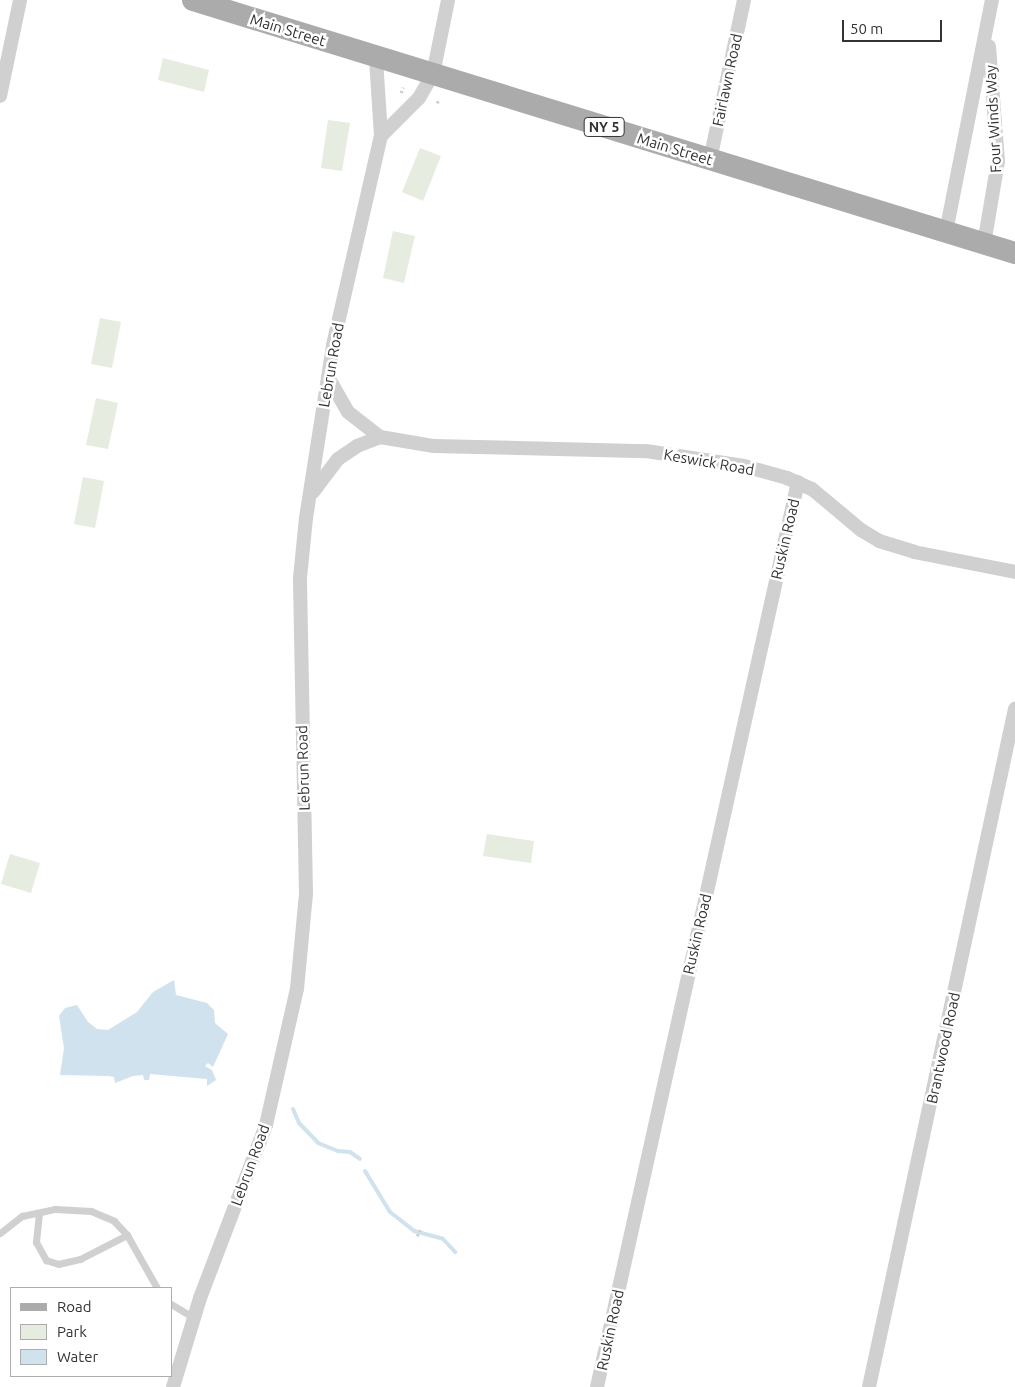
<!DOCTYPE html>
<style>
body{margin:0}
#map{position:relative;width:1015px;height:1387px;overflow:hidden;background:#fff;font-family:Ubuntu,sans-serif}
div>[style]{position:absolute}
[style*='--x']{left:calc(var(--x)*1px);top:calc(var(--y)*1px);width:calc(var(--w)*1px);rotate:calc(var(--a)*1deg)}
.green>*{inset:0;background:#e6ecdf}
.water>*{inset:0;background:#cfe2ee}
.stream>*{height:4px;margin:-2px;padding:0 2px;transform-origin:2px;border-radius:2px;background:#cfe2ee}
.path>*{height:2.5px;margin-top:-1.25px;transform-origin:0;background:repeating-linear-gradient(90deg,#cdcdcd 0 2.5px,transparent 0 5px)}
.service>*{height:7px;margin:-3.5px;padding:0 3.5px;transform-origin:3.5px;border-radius:3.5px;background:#d0d0d0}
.minor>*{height:14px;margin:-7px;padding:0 7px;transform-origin:7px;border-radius:7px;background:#d0d0d0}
.primary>*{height:22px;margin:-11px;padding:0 11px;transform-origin:11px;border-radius:11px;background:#ababab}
span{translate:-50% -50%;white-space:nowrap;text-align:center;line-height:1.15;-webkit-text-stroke:5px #fff;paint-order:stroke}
.shield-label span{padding:1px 4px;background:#fff;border:1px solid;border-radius:4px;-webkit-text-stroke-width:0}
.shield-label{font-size:14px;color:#333;font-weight:700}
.street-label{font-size:15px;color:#333}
.legend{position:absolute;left:10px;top:1287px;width:162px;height:90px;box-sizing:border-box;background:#fff;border:1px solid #adadad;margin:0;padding:6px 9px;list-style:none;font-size:15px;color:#333}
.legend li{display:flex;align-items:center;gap:10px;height:25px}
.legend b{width:25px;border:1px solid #adadad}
.scale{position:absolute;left:842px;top:20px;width:100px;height:22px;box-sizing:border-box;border:2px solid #333;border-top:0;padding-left:6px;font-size:15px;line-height:18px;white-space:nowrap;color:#333;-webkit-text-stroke:4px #fff;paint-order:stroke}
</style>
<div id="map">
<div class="green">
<div style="clip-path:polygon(163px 58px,209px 70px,204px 92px,158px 80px)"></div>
<div style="clip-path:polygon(328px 120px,350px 123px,342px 171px,321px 168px)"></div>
<div style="clip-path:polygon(420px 148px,441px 156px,423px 201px,402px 192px)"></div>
<div style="clip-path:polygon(393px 231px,415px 236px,404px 283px,383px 278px)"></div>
<div style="clip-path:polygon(100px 318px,121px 322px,112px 368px,91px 364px)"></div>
<div style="clip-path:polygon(96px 398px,118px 403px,108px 449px,86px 445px)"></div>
<div style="clip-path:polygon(83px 477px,104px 481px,95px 528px,74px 524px)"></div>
<div style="clip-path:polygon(487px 834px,534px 841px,531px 863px,483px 856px)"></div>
<div style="clip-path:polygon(10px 854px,40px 863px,31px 893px,1px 884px)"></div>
</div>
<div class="water">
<div style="clip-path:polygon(174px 980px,176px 995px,207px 1003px,214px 1010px,215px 1023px,228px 1034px,213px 1067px,208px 1063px,205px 1066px,212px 1070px,216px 1080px,207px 1086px,207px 1079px,150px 1074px,149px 1080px,144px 1080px,143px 1075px,133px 1076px,115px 1083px,114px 1077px,108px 1076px,60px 1075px,64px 1048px,59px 1016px,65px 1008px,77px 1005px,88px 1022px,97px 1029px,108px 1030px,137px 1012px,153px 992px)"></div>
</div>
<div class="stream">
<div style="--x:293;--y:1109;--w:15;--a:67"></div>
<div style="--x:299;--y:1123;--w:28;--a:46"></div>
<div style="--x:318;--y:1143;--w:22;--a:22"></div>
<div style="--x:338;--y:1151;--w:12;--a:5"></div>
<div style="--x:350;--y:1152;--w:12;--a:35"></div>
<div style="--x:365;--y:1171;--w:48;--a:58.6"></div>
<div style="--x:390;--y:1212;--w:31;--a:38"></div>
<div style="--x:414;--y:1231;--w:30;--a:15"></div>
<div style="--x:443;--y:1239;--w:18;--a:47"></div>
</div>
<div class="path">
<div style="--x:401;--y:93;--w:6;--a:-72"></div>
<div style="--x:437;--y:103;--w:4;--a:-63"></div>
<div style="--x:417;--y:1236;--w:7;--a:-63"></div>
</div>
<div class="service">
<div style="--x:39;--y:1213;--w:29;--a:96"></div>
<div style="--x:36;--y:1242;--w:21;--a:61"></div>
<div style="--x:46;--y:1260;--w:13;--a:18"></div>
<div style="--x:58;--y:1264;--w:23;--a:-13"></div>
<div style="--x:80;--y:1259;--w:53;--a:-27.1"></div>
<div style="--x:0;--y:1233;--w:28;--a:-38"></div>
<div style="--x:22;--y:1216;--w:34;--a:-12"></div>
<div style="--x:55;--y:1209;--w:36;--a:3"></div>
<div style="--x:91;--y:1211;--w:25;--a:23"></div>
<div style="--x:114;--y:1221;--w:19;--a:47"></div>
<div style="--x:127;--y:1235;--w:61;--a:60.5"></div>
<div style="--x:171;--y:1304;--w:27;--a:31"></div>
</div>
<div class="minor">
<div style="--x:0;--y:96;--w:98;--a:-78.2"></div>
<div style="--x:381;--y:136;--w:54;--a:-45"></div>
<div style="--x:419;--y:98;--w:28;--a:-60"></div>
<div style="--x:433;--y:74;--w:76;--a:-78.5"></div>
<div style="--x:710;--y:160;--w:164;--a:-78"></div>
<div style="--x:946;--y:232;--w:237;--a:-78.8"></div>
<div style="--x:984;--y:244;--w:84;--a:-80.4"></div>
<div style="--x:998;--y:161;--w:115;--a:-94.5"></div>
<div style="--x:328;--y:377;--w:40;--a:60.3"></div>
<div style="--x:348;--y:412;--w:41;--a:38"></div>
<div style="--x:380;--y:437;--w:55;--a:9.5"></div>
<div style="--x:434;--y:446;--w:212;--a:1.4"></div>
<div style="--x:646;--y:451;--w:99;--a:8.7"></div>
<div style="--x:744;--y:466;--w:45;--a:15.6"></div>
<div style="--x:787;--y:478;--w:27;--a:24"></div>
<div style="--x:812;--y:489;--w:64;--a:39.9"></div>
<div style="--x:861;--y:530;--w:21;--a:31"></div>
<div style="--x:879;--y:541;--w:37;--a:17"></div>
<div style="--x:914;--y:552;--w:103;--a:11.2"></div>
<div style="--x:313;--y:492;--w:41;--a:-52.9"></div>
<div style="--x:338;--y:459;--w:23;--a:-34"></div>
<div style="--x:357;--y:446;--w:25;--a:-21"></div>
<div style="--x:173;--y:1387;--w:93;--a:-73.1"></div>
<div style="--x:200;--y:1298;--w:185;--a:-69.1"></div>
<div style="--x:266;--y:1125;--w:139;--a:-77.2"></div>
<div style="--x:297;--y:989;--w:95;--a:-84.6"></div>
<div style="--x:306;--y:894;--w:316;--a:-91.1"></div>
<div style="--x:300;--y:578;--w:60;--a:-84.3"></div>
<div style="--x:306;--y:518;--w:175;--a:-81.1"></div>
<div style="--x:333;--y:345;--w:214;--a:-77.1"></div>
<div style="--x:381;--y:136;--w:78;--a:-93.7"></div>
<div style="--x:597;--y:1387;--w:927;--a:-77.48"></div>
<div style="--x:869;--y:1387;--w:694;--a:-77.85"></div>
</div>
<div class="primary">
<div style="--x:193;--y:0;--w:860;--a:17.11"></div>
</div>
<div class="shield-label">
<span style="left:604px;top:127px">NY 5</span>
</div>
<div class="street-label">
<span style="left:288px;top:30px;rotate:17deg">Main Street</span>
<span style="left:727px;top:80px;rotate:-78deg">Fairlawn Road</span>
<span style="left:993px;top:119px;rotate:-93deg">Four Winds Way</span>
<span style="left:675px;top:149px;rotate:17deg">Main Street</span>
<span style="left:331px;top:365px;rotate:-80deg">Lebrun Road</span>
<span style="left:709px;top:462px;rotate:10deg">Keswick Road</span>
<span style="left:785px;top:539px;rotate:-77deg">Ruskin Road</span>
<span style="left:303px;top:768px;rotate:-92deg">Lebrun Road</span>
<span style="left:697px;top:934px;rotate:-77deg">Ruskin Road</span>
<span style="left:943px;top:1048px;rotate:-78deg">Brantwood Road</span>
<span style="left:250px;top:1165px;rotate:-70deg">Lebrun Road</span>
<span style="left:610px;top:1330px;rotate:-78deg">Ruskin Road</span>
</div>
<ul class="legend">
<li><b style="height:6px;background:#ababab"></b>Road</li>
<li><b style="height:14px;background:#e6ecdf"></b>Park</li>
<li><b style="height:14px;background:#cfe2ee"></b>Water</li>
</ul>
<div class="scale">50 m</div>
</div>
